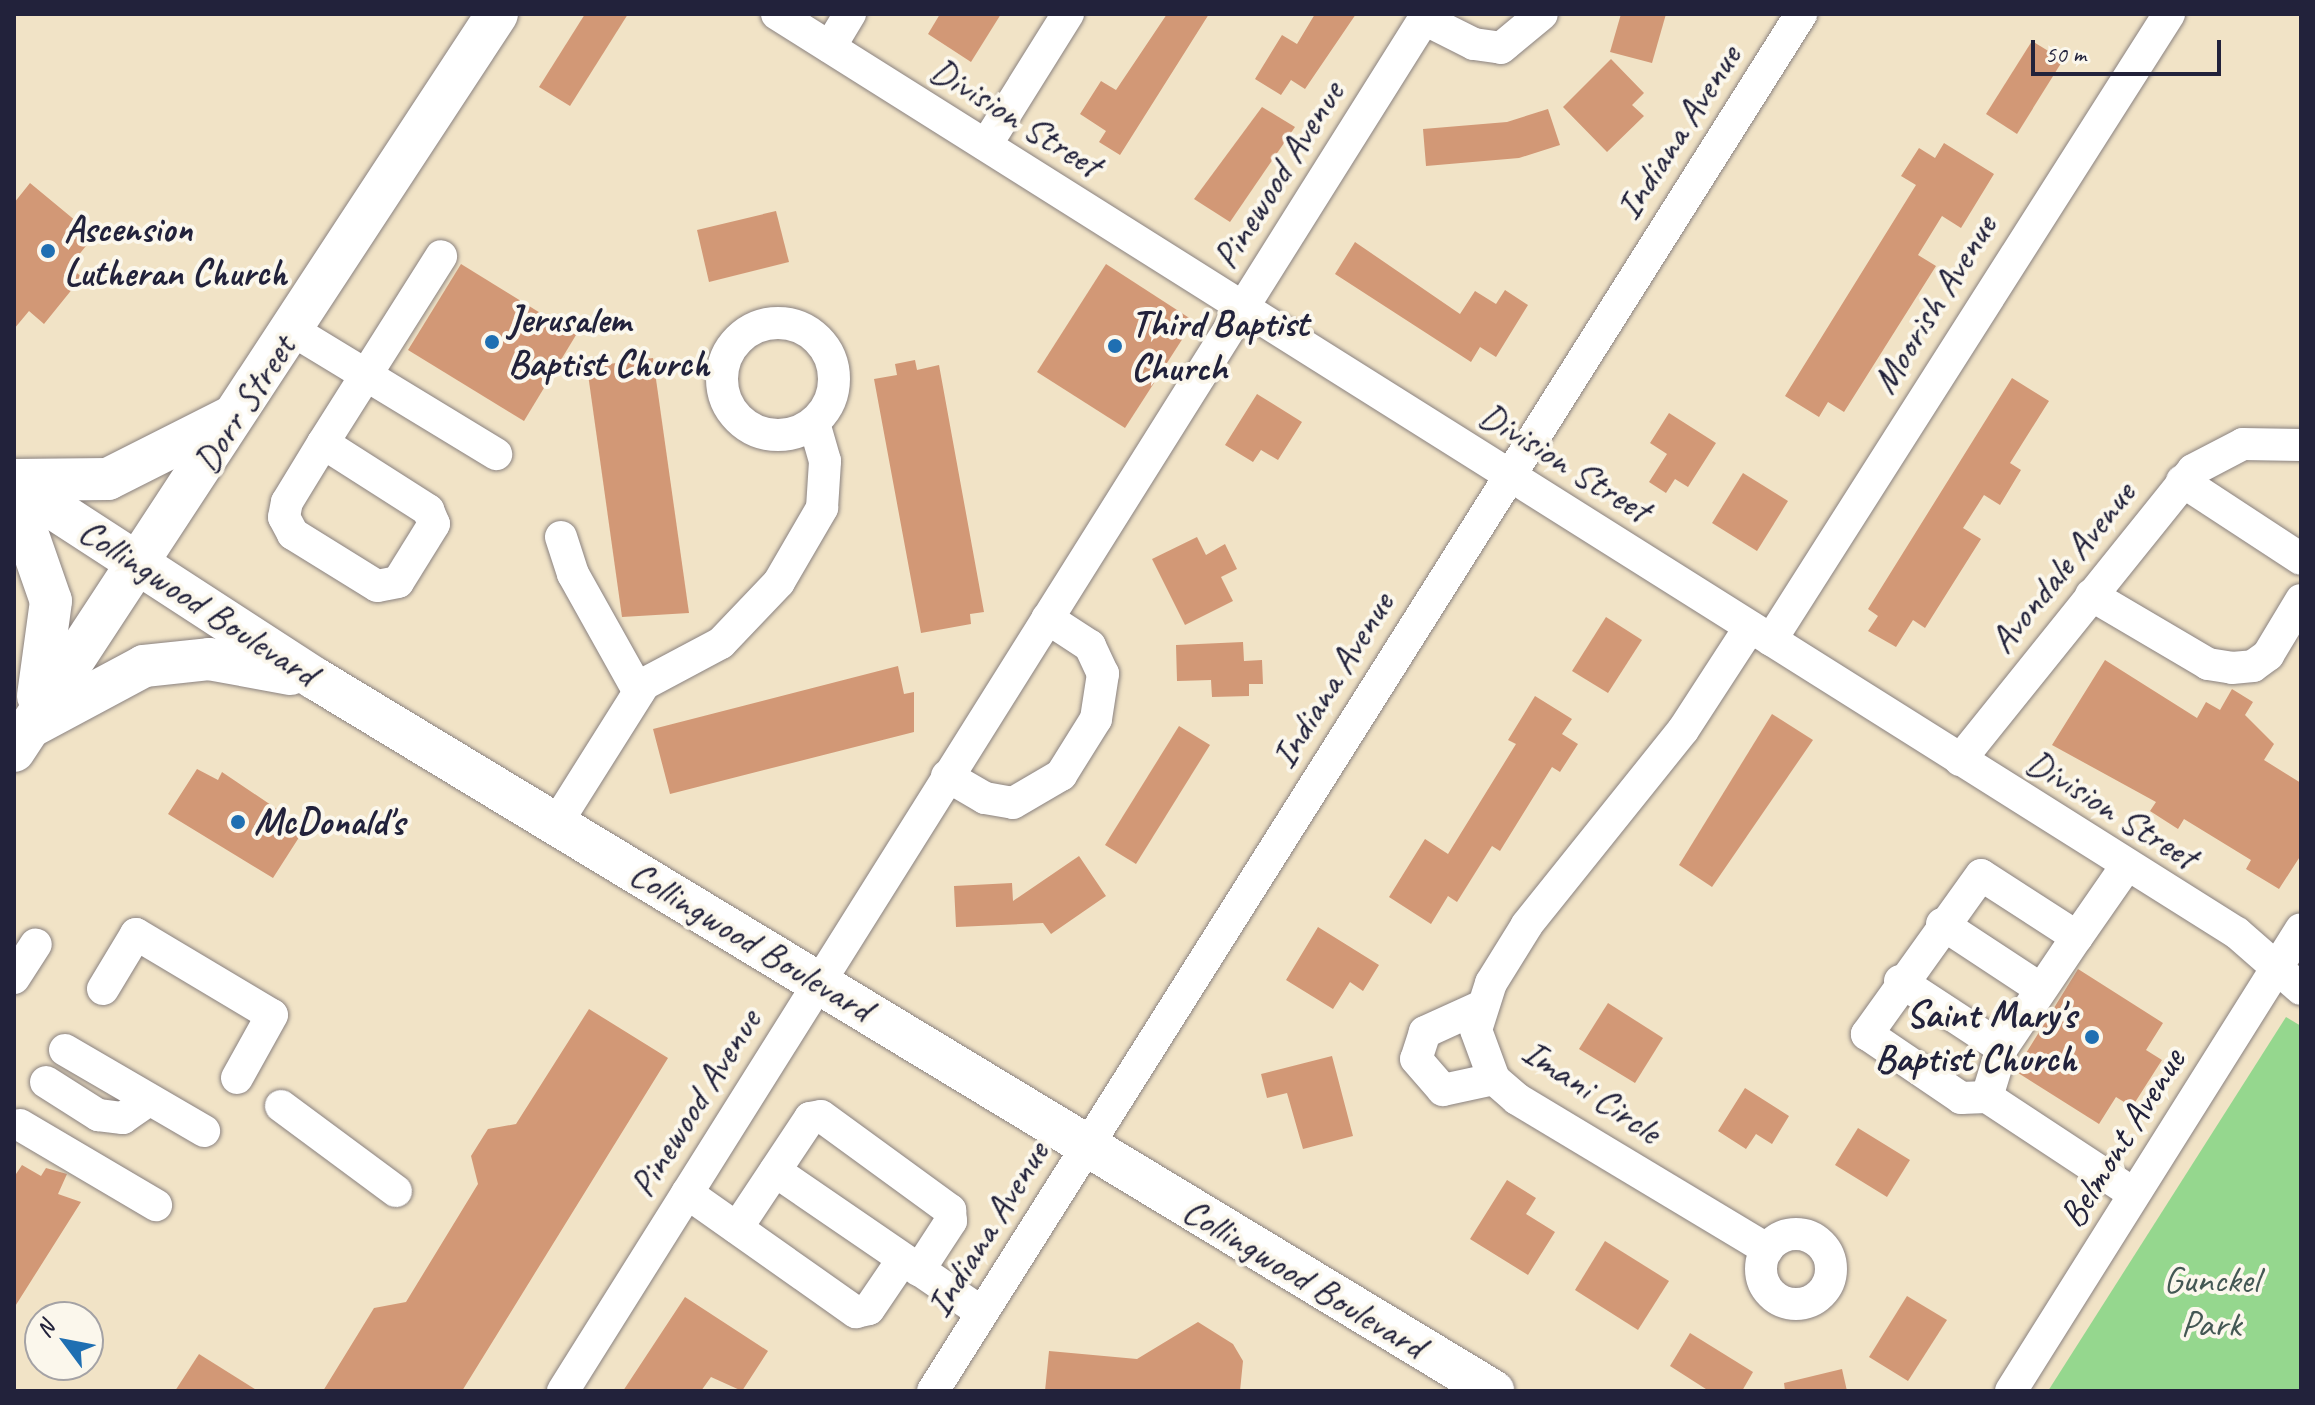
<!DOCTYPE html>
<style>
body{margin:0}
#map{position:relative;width:2315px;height:1405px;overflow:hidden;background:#f1e3c6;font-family:Caveat,sans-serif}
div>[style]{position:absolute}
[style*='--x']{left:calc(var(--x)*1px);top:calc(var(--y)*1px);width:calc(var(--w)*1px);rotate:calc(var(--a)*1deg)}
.green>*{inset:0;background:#95d78e}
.building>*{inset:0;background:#d29876}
.roads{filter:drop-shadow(0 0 2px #8a8280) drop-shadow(0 0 2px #8a8280)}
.minor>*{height:32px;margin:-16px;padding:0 16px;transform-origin:16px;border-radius:16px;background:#fff}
.minor>.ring{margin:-16px;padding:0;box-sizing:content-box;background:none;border:32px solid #fff;border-radius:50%}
.major>*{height:42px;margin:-21px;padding:0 21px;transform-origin:21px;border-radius:21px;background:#fff}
.dots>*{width:22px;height:22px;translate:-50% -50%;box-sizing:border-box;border:4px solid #fbf7ec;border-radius:50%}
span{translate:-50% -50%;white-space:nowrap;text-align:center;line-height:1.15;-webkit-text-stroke:8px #fbf7ec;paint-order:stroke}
.street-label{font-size:38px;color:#22223b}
.poi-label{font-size:38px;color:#22223b;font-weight:700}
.left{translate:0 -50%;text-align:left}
.right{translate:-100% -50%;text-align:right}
.park-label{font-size:38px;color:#445854}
.frame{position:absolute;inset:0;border:16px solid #22223b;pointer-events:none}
.north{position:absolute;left:24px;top:1301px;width:80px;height:80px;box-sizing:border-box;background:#fbf7ec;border:2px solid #a4a2a5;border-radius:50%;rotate:302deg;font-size:22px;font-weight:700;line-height:32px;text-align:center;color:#22223b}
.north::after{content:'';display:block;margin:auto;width:28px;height:36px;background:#1f6fb2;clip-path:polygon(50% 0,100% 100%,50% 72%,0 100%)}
.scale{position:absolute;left:2031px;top:40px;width:190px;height:36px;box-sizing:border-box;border:4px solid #22223b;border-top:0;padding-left:10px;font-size:24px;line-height:28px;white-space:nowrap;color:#22223b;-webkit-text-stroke:6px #fbf7ec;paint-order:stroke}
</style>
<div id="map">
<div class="green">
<div style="clip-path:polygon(2286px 1017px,2301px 1026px,2301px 1391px,2048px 1391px)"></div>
</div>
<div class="building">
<div style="clip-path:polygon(585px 14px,628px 14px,570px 106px,539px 87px)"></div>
<div style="clip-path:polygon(940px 14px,1001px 14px,971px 62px,928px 34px)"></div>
<div style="clip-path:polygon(1167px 14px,1209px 14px,1120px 155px,1099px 142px,1106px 131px,1080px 114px,1101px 81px,1116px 90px)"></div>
<div style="clip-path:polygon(1315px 14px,1356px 14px,1305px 89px,1291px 80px,1281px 95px,1255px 79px,1282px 35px,1297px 44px)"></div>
<div style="clip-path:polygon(1621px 14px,1666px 14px,1652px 63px,1610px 52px)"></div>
<div style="clip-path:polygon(2032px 41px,2063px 60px,2017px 134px,1986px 114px)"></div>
<div style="clip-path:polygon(1611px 59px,1644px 93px,1632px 105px,1644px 116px,1607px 152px,1563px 107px)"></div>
<div style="clip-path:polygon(1262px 107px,1295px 127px,1230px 222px,1194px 199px)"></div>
<div style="clip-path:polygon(1548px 109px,1560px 145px,1519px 158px,1426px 166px,1423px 129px,1507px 122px)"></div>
<div style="clip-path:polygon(1944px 143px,1994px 174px,1961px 228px,1942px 216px,1918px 255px,1936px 266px,1844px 412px,1828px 402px,1819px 417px,1785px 396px,1916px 185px,1901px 176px,1919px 148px,1935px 158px)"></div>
<div style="clip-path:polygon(30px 183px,94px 236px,69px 267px,82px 277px,44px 324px,29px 311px,14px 329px,14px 203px)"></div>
<div style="clip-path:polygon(776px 211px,789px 262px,709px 282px,697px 230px)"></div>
<div style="clip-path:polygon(1355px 242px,1460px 314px,1475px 291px,1496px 304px,1505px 290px,1528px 305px,1496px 357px,1480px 347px,1471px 362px,1335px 274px)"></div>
<div style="clip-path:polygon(461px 264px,576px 335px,524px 421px,408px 350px)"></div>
<div style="clip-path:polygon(1106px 264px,1194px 321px,1125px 428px,1037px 372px)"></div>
<div style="clip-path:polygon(653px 358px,689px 613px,622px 617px,587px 367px)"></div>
<div style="clip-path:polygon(915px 360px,917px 370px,939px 365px,984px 612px,970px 614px,971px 624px,921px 633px,874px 379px,897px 375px,895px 364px)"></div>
<div style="clip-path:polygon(2012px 378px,2049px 401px,2010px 463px,2021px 470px,2000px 505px,1984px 495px,1963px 528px,1981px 539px,1925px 628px,1913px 620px,1896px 647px,1868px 631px,1878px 616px,1868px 609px)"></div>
<div style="clip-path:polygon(1257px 394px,1302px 422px,1278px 460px,1261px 450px,1253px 462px,1225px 445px)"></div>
<div style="clip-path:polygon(1669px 413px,1716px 443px,1688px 487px,1675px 479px,1666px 493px,1649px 482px,1667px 454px,1650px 443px)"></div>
<div style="clip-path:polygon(1743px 473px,1788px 501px,1757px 551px,1712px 523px)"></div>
<div style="clip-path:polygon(1197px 537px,1206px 555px,1225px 544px,1237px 569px,1221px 577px,1233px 601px,1185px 625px,1152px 559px)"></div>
<div style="clip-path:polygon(1606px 617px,1642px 640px,1608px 693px,1572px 671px)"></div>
<div style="clip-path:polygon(1243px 642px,1244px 661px,1262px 660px,1263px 684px,1249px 684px,1249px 696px,1212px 697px,1211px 680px,1177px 681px,1176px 645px)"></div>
<div style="clip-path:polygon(2105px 660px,2197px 718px,2206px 702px,2220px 710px,2232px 689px,2253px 702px,2245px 715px,2274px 744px,2264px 760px,2301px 783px,2301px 855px,2279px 889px,2246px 869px,2251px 860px,2184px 819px,2178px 829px,2150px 811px,2156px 802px,2052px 745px)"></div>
<div style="clip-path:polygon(898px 666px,904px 694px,914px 692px,914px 732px,670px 794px,653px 729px)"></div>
<div style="clip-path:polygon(1535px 696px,1572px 719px,1562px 734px,1578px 744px,1560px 772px,1552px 767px,1500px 851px,1492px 846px,1457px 902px,1448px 896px,1431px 924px,1389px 897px,1425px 839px,1448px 854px,1516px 744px,1508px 740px)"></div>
<div style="clip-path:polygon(1772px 714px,1813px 740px,1712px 887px,1679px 865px)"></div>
<div style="clip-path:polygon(1179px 726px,1210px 745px,1136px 864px,1105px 845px)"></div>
<div style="clip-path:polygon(197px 769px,218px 780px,222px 772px,305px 828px,273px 878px,168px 814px)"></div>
<div style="clip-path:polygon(1079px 856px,1106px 896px,1051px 934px,1043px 923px,956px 927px,954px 886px,1012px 883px,1013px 901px)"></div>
<div style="clip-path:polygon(1318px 927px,1379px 965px,1363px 991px,1350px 982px,1333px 1009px,1286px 980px)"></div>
<div style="clip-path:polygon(2078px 969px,2163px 1023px,2146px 1050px,2162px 1060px,2132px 1107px,2116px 1097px,2099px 1124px,2015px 1071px)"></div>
<div style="clip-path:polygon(1608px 1003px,1663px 1038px,1635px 1083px,1579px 1049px)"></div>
<div style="clip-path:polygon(589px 1009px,668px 1058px,462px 1391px,323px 1391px,374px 1308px,406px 1302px,478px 1184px,471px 1156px,488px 1129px,516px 1124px)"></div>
<div style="clip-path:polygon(1332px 1056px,1353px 1136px,1303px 1149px,1287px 1093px,1267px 1098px,1261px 1074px)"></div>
<div style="clip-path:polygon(1745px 1088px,1789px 1116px,1772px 1144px,1756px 1134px,1746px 1149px,1718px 1131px)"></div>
<div style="clip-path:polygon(1858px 1128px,1910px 1160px,1887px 1197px,1835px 1165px)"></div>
<div style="clip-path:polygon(22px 1165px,41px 1176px,46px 1168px,67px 1174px,58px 1194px,81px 1202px,14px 1308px,14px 1177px)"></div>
<div style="clip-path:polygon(1507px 1180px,1536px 1198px,1526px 1214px,1555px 1232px,1528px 1275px,1470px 1239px)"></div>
<div style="clip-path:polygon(1605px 1241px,1669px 1281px,1638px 1330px,1575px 1290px)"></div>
<div style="clip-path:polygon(1907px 1296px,1947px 1320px,1908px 1381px,1869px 1357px)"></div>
<div style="clip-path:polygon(685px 1297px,768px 1351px,742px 1391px,711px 1377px,701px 1391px,623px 1391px)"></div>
<div style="clip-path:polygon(1198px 1322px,1233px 1344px,1243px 1361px,1240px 1391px,1045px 1391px,1049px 1351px,1137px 1359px)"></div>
<div style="clip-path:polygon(1690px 1333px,1753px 1372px,1742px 1391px,1709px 1391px,1670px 1366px)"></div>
<div style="clip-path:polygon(199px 1354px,258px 1391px,175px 1391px)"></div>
<div style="clip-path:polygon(1842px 1369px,1847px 1391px,1785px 1391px,1784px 1383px)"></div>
</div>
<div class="roads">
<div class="minor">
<div style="--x:777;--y:14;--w:1725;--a:32.19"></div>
<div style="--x:2237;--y:933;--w:85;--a:41.2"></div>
<div style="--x:1424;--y:19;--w:56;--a:26.6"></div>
<div style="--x:1474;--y:44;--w:27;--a:8"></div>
<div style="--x:1501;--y:48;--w:53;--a:-39.7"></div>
<div style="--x:830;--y:47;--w:39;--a:-59"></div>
<div style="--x:986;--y:145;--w:155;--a:-58"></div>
<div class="ring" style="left:722px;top:323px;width:80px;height:80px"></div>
<div style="--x:292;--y:330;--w:239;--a:31.3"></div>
<div style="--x:323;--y:443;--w:125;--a:32.5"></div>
<div style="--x:428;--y:510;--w:15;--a:67"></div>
<div style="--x:434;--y:524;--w:68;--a:121.8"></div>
<div style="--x:398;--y:582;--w:21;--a:169"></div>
<div style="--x:377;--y:586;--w:99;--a:-148.2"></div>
<div style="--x:293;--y:534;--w:19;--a:-118"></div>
<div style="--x:284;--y:517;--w:15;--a:-79"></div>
<div style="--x:287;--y:502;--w:69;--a:-58.6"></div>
<div style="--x:323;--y:443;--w:221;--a:-57.7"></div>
<div style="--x:2182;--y:481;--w:142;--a:33.2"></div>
<div style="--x:561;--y:537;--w:39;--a:72"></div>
<div style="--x:573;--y:574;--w:135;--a:60.8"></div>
<div style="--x:2091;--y:595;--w:136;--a:30.5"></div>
<div style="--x:2208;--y:664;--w:24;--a:9"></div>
<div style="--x:2232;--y:668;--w:21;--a:-5"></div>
<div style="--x:2253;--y:666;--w:19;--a:-36"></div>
<div style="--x:2268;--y:655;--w:64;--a:-59"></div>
<div style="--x:1750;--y:627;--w:123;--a:123"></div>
<div style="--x:1683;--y:730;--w:250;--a:128.7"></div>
<div style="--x:1527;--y:925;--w:68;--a:121.8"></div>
<div style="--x:1491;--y:983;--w:49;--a:107.7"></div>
<div style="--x:1476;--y:1030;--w:52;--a:69.8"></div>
<div style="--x:1494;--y:1079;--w:30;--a:41"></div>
<div style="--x:1517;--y:1099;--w:292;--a:31"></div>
<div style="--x:1771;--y:640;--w:742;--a:-57.55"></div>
<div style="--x:1960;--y:760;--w:372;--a:-51.2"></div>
<div style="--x:2193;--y:470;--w:56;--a:-27.5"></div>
<div style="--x:2243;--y:444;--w:58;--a:1"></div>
<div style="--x:947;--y:776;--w:44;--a:30.1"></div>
<div style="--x:985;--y:798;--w:28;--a:10"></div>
<div style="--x:1013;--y:803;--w:56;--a:-30.3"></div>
<div style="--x:1061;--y:775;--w:66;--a:-58"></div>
<div style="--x:1096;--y:719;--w:46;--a:-81.2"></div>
<div style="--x:1103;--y:674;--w:31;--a:-115"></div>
<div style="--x:1090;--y:646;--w:51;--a:-146.9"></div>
<div style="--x:556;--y:824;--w:165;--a:-57.8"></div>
<div style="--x:644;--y:684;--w:87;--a:-28"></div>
<div style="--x:721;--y:643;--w:84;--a:-46.4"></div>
<div style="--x:779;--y:582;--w:86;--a:-59.8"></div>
<div style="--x:822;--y:508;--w:47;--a:-86.3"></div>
<div style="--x:825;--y:461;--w:40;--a:-106"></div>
<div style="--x:2127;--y:865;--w:88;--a:124.8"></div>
<div style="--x:2077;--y:937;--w:114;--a:-147.1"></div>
<div style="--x:1981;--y:875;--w:196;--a:125.6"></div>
<div style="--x:1867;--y:1034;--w:114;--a:34.2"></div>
<div style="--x:1961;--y:1098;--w:26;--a:-2"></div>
<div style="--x:1987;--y:1097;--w:176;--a:33.4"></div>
<div style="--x:1942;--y:924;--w:118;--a:33.3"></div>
<div style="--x:14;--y:978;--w:40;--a:-57.1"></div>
<div style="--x:1900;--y:981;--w:122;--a:33.3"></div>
<div style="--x:103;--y:989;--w:64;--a:-59"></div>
<div style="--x:136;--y:934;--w:158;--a:30.8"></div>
<div style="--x:272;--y:1015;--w:72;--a:119.1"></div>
<div style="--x:1482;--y:1006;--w:63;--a:155.5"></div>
<div style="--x:1425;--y:1032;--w:28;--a:108"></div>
<div style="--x:1416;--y:1059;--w:41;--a:48.9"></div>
<div style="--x:1443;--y:1090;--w:52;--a:-12.2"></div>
<div style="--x:65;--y:1050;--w:161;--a:30.2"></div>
<div style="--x:46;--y:1082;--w:62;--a:32.4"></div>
<div style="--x:98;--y:1115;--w:25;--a:7"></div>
<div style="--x:123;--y:1118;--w:32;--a:-35"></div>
<div style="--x:1987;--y:1097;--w:51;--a:-73"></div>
<div style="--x:2002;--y:1048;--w:134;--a:-56"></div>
<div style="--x:281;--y:1106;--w:143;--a:36.5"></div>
<div style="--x:20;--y:1125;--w:158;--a:30.5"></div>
<div style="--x:775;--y:1171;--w:251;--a:34.4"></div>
<div style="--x:687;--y:1193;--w:207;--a:35.2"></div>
<div style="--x:856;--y:1312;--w:13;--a:-13"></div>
<div style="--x:869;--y:1309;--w:60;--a:-55.8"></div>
<div style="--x:737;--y:1228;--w:132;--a:-56.4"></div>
<div style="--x:810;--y:1118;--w:11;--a:-10"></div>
<div style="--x:821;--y:1116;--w:160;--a:36.1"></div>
<div style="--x:950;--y:1210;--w:11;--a:85"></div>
<div style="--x:951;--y:1221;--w:59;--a:123.1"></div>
<div class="ring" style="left:1761px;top:1234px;width:38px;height:38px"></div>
<div style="--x:563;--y:1391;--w:1626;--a:-57.89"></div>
<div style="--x:933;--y:1391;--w:1628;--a:-57.77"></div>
<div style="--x:2011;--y:1391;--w:545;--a:-57.88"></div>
</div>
<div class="major">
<div style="--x:14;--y:480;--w:94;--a:-0.6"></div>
<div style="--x:108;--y:479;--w:136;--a:-26.8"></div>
<div style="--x:14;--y:483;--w:360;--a:33"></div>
<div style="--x:316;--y:679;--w:1376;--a:31.17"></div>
<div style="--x:14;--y:495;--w:112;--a:70.8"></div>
<div style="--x:51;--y:601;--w:96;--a:97.8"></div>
<div style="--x:34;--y:725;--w:125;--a:-28.2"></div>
<div style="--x:144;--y:666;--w:65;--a:-6.1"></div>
<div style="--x:209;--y:659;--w:83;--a:10.4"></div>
<div style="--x:14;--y:751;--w:881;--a:-56.76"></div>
</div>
</div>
<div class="dots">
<div style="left:48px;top:251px;background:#1f6fb2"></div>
<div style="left:492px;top:342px;background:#1f6fb2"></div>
<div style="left:1115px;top:346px;background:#1f6fb2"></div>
<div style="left:238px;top:822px;background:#1f6fb2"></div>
<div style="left:2092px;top:1037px;background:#1f6fb2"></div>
</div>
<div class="street-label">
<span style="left:1016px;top:117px;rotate:32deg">Division Street</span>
<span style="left:1678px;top:132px;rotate:-57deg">Indiana Avenue</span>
<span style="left:1278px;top:175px;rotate:-58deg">Pinewood Avenue</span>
<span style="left:1934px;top:304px;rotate:-58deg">Moorish Avenue</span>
<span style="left:244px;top:404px;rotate:-57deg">Dorr Street</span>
<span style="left:1565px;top:462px;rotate:32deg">Division Street</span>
<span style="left:2062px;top:567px;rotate:-51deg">Avondale Avenue</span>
<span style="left:198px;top:602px;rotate:33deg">Collingwood Boulevard</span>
<span style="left:1332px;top:680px;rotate:-58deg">Indiana Avenue</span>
<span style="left:2112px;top:809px;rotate:32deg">Division Street</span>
<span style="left:751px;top:941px;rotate:31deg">Collingwood Boulevard</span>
<span style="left:1592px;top:1091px;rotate:34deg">Imani Circle</span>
<span style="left:695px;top:1103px;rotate:-58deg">Pinewood Avenue</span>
<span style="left:2122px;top:1138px;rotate:-58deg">Belmont Avenue</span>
<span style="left:987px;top:1229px;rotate:-58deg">Indiana Avenue</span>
<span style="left:1304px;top:1278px;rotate:31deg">Collingwood Boulevard</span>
</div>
<div class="poi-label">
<span class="left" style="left:64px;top:251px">Ascension<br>Lutheran Church</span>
<span class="left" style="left:508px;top:342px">Jerusalem<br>Baptist Church</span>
<span class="left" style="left:1131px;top:346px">Third Baptist<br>Church</span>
<span class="left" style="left:254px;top:822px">McDonald's</span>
<span class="right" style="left:2076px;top:1037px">Saint Mary's<br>Baptist Church</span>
</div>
<div class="park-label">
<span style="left:2211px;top:1302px">Gunckel<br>Park</span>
</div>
<div class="frame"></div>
<div class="north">N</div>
<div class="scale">50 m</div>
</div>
